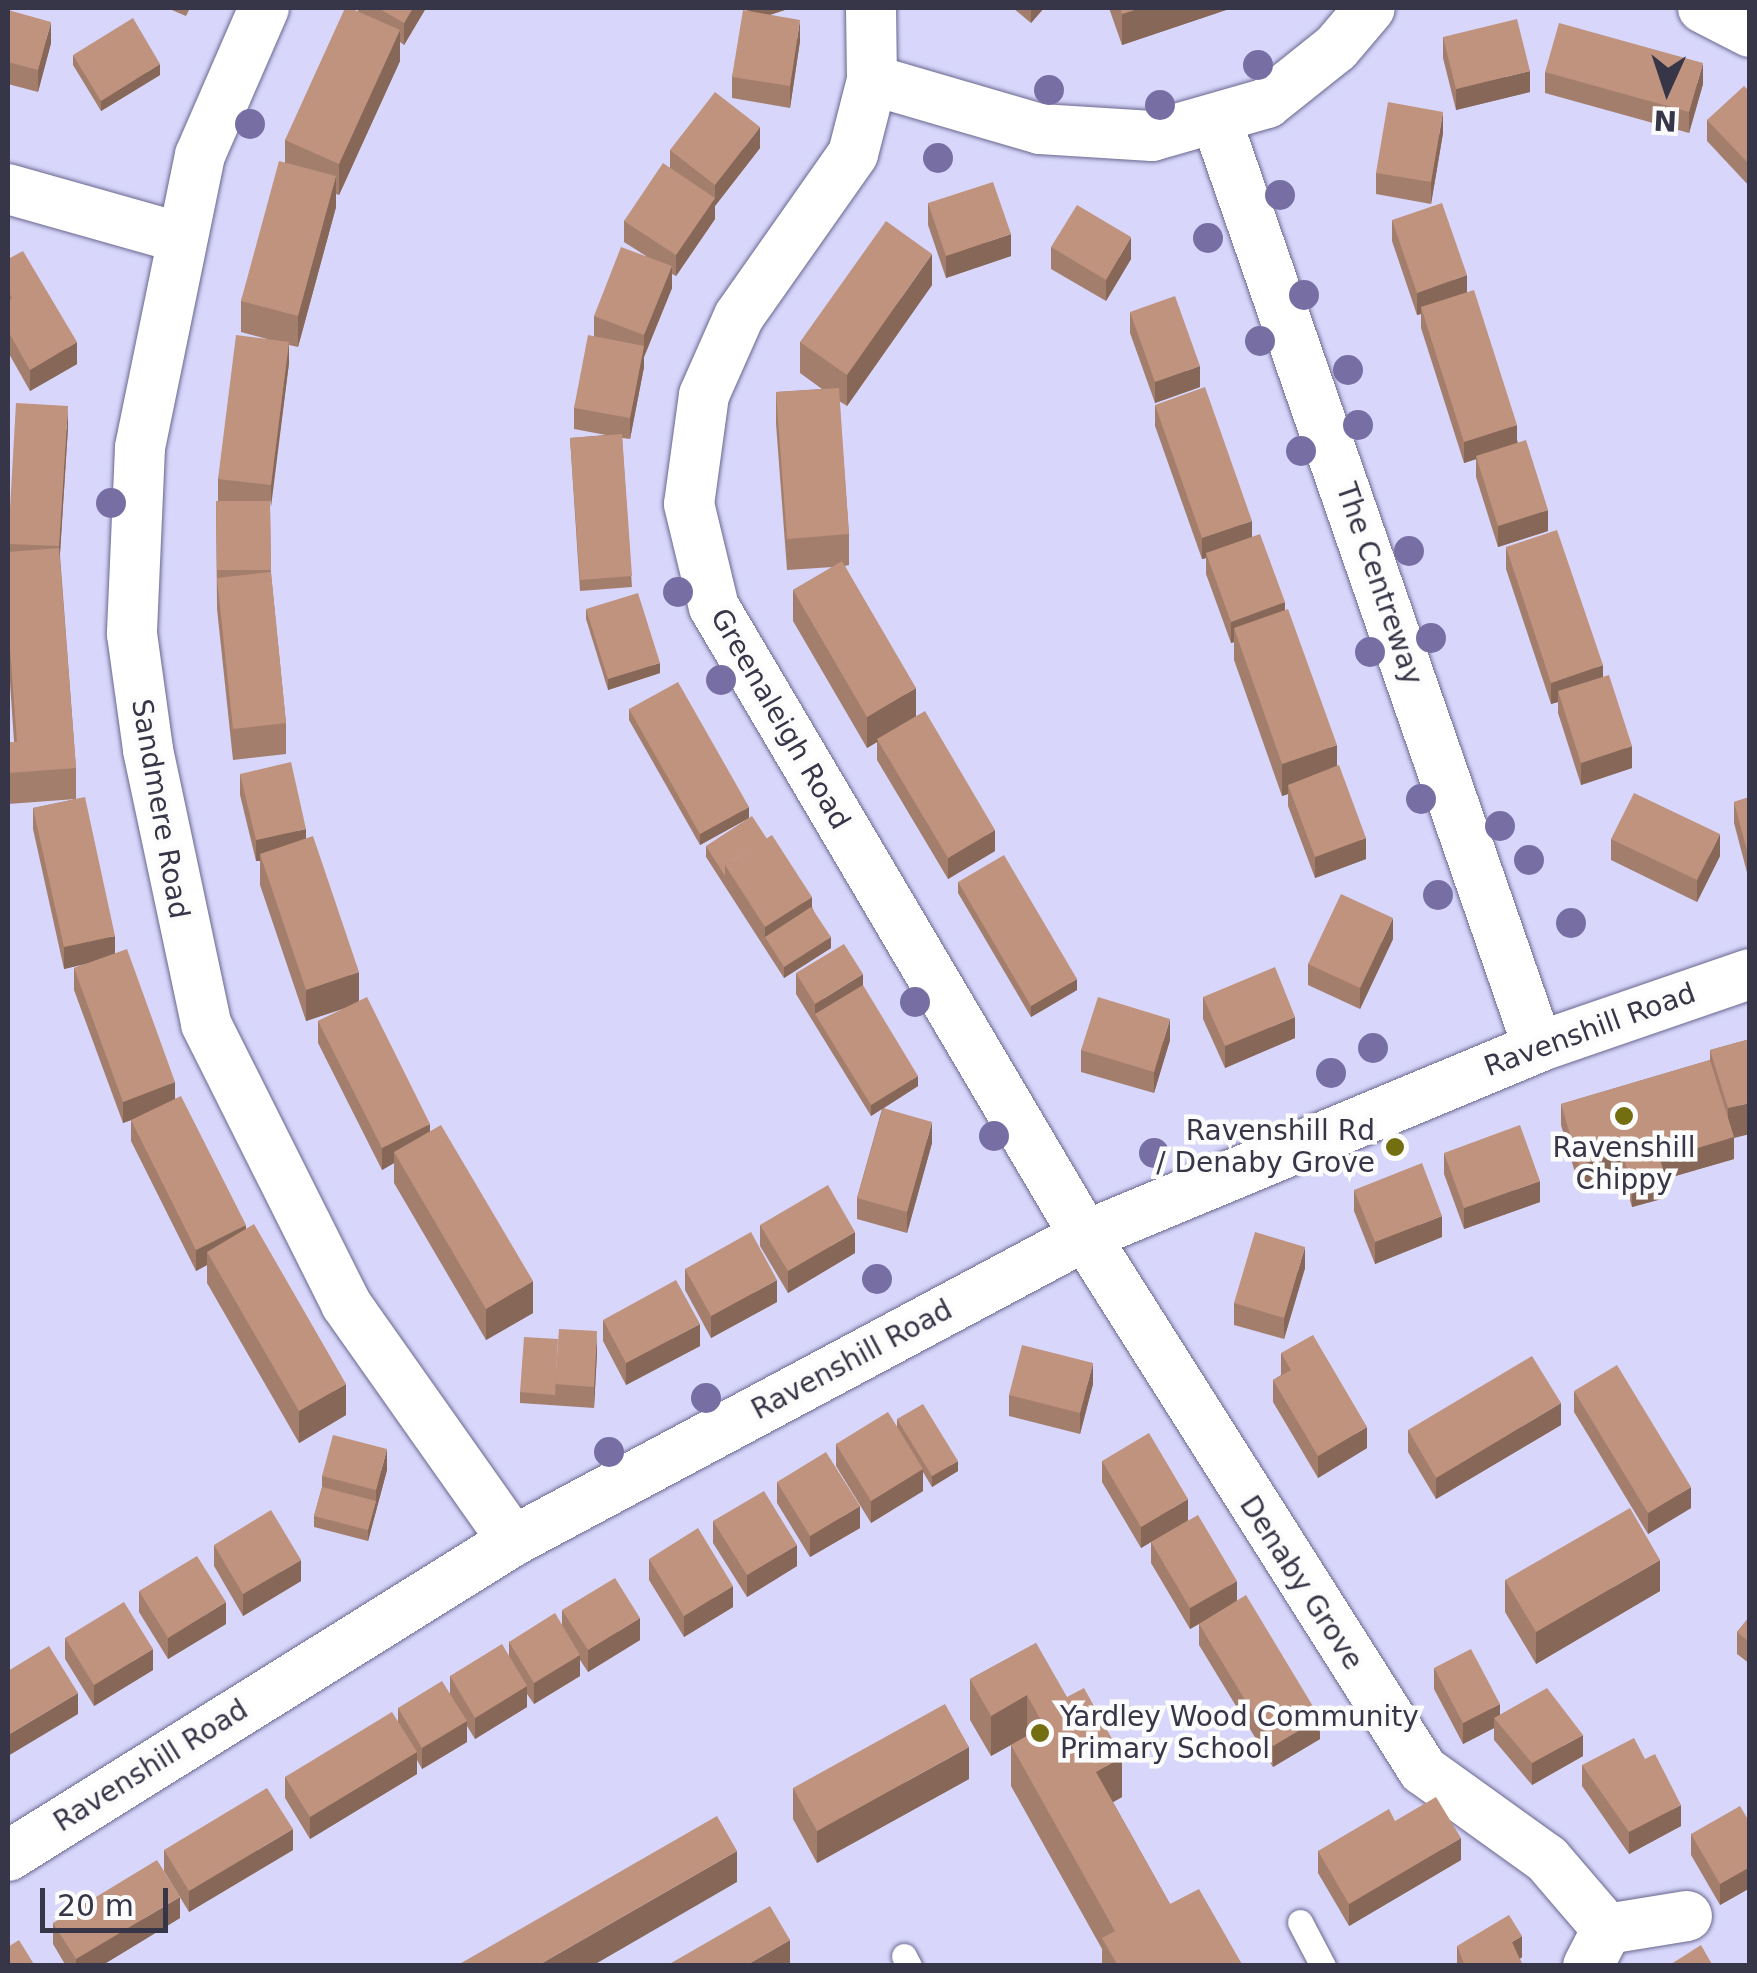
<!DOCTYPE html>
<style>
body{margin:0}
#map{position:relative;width:1757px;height:1973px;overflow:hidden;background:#d8d7fb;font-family:"DejaVu Sans",sans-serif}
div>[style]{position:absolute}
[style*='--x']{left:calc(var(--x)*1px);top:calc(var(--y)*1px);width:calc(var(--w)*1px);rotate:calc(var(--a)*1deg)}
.roads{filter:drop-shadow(0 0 2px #6a678f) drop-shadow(0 0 2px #6a678f)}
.service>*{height:25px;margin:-12.5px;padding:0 12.5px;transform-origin:12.5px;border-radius:12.5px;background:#fff}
.minor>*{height:50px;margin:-25px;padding:0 25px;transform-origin:25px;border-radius:25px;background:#fff}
.trees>*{width:30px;height:30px;margin:-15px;border-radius:50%;background:#776fa4}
.wall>*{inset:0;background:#a47e6c}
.shaded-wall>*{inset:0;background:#866758}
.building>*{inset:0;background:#bf937e}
.dots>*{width:28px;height:28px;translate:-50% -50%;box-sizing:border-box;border:5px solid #fcfcfc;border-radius:50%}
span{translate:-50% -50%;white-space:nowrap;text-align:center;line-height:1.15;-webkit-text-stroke:9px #fcfcfc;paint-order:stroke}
.street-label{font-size:28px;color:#373648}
.poi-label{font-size:28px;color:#373648}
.right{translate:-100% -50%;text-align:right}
.left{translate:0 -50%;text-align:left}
.frame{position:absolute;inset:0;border:10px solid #373648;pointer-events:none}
.north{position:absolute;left:1617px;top:40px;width:100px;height:100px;-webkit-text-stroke:8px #fcfcfc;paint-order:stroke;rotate:183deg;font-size:28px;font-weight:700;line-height:40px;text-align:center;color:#373648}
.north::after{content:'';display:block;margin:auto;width:35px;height:45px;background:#373648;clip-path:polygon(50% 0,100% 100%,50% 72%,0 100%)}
.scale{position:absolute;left:40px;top:1888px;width:128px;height:45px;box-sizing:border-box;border:5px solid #373648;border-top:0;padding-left:12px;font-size:30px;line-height:35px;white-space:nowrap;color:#373648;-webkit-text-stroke:8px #fcfcfc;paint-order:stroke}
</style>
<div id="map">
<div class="roads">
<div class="service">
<div style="--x:1300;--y:1922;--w:50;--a:62.4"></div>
<div style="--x:904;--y:1956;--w:11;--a:63"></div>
</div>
<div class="minor">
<div style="--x:264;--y:8;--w:160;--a:113.5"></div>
<div style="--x:200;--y:155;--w:299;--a:101.6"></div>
<div style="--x:140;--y:448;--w:186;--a:92.5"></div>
<div style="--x:132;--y:634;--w:117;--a:82.1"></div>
<div style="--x:148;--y:750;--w:280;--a:78"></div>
<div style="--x:206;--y:1024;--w:313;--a:63.4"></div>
<div style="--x:346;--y:1304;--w:290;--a:54.8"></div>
<div style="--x:871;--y:8;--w:72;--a:89.2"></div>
<div style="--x:872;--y:80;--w:76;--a:104.4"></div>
<div style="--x:853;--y:154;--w:198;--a:125.1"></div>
<div style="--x:739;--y:316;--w:86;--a:113.9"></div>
<div style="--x:704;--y:395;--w:110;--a:97.8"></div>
<div style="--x:689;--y:504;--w:106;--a:76.4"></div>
<div style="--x:714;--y:607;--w:730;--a:59.47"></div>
<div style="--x:1085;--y:1236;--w:632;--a:57.67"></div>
<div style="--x:1423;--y:1770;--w:153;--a:35.7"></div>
<div style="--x:1547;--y:1859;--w:92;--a:49.4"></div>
<div style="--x:1703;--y:8;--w:53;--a:27.1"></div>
<div style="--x:872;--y:80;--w:175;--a:16.3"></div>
<div style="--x:1040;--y:129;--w:112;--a:3.6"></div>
<div style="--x:1152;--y:136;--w:120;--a:-16"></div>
<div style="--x:1267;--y:103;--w:88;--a:-38.6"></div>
<div style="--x:1336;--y:48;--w:52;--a:-49.6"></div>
<div style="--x:1217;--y:122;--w:979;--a:70.86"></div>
<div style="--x:8;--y:189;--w:180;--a:15.8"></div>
<div style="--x:8;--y:1856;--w:595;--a:-31.95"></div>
<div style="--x:513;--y:1541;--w:648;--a:-28.07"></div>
<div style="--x:1085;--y:1236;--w:491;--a:-22.6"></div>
<div style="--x:1538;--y:1047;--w:224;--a:-19"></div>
<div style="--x:1588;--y:1966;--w:42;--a:-62.8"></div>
<div style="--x:1607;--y:1929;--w:81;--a:-9.2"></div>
</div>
</div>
<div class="trees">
<div style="left:1258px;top:65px"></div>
<div style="left:1049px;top:90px"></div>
<div style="left:1160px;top:105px"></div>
<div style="left:250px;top:124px"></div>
<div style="left:938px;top:158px"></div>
<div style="left:1280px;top:195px"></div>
<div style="left:1208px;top:238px"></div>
<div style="left:1304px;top:295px"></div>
<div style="left:1260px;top:341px"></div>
<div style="left:1348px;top:370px"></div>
<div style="left:1358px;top:425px"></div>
<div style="left:1301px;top:451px"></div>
<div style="left:111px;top:503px"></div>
<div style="left:1409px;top:551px"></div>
<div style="left:678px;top:592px"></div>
<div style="left:1431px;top:638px"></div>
<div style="left:1370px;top:652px"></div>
<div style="left:721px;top:680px"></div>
<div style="left:1421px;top:799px"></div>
<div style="left:1500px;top:826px"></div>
<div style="left:1529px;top:860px"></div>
<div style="left:1438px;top:895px"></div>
<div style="left:1571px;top:923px"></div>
<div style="left:915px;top:1002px"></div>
<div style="left:1373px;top:1048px"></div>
<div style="left:1331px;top:1073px"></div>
<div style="left:994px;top:1136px"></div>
<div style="left:1154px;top:1153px"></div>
<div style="left:877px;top:1279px"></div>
<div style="left:706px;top:1398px"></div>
<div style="left:609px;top:1452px"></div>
</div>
<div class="wall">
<div style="clip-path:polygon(167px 8px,190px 8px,186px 16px)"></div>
<div style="clip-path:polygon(358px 8px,426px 8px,404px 45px,400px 42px,400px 61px,339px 195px,336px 194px,336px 207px,298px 347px,289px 345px,289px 363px,270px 507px,271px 574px,286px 723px,286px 754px,233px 760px,217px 609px,216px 501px,218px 501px,218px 479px,267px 339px,241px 332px,241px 301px,285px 162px,285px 140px,358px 11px)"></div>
<div style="clip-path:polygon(746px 8px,791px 8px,770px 15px,800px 41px,790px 108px,732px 98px,732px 77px,747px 11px)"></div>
<div style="clip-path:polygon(1013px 8px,1044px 8px,1031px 23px)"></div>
<div style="clip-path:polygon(1109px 8px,1232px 8px,1122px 45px)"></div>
<div style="clip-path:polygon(8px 10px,51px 43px,38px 92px,8px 84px)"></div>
<div style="clip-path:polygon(1443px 37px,1530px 92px,1456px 110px,1443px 58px)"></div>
<div style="clip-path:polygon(73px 55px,160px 75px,101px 111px,73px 65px)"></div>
<div style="clip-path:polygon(1545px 72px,1703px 84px,1689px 133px,1545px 93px)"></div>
<div style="clip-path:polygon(1750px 92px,1750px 187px,1707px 141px,1707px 120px)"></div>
<div style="clip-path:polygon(1443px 133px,1431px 204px,1376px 194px,1376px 173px)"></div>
<div style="clip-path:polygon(760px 148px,715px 206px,715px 219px,676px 276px,672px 274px,672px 288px,644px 357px,644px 367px,630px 439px,622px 438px,632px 587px,580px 591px,570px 438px,606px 435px,574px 429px,574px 408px,594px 336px,594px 316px,646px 256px,624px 242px,624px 221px,670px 168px,670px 150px)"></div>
<div style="clip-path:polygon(928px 203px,1011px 256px,946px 278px,928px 225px)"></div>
<div style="clip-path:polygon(1392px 220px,1467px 292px,1548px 531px,1498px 547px,1476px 477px,1476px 459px,1464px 463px,1421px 328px,1421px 314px,1417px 315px,1392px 241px)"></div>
<div style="clip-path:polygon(1051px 247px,1131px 259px,1106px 301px,1051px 269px)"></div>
<div style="clip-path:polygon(8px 259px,77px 364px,30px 391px,8px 352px)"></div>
<div style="clip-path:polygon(932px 285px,847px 406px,839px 401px,849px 534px,849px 565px,845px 566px,916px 716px,995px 851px,948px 879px,877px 760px,877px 742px,867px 748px,793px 621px,793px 590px,833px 567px,787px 570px,776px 424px,776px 392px,822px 389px,800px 373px,800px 342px)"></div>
<div style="clip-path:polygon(1130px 312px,1200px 387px,1155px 403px,1130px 333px)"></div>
<div style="clip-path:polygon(1155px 405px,1252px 537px,1285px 611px,1366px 859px,1315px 878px,1288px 806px,1288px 794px,1282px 796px,1234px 660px,1234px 642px,1231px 643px,1206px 574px,1206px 558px,1202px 559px,1155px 426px)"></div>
<div style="clip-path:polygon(68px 427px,60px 555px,76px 768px,76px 799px,115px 953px,175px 1098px,346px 1415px,299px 1443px,207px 1283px,207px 1265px,196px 1271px,131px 1141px,131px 1120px,123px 1123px,74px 990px,74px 968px,88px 963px,64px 969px,33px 829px,33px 808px,76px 799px,8px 804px,8px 742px,14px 742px,8px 652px,8px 533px)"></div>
<div style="clip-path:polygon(1506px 547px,1603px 677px,1632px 768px,1581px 785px,1558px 713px,1558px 702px,1551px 704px,1506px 569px)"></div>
<div style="clip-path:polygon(586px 609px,660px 673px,608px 690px,586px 619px)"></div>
<div style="clip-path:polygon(629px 709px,749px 818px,700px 845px,629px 720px)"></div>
<div style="clip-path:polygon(240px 774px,306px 838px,359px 1001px,430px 1131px,533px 1313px,486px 1340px,394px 1183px,394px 1163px,382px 1170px,318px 1043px,318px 1021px,346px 1008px,306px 1021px,260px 885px,260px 861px,256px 861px,240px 795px)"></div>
<div style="clip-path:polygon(1750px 797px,1749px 880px,1734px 823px,1734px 802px)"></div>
<div style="clip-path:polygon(1611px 839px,1720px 856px,1697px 902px,1611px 860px)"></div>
<div style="clip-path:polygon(706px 846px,812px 907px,831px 948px,784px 978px,706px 857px)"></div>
<div style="clip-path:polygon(958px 882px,1077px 990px,1031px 1017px,958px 893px)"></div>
<div style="clip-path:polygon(1393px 939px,1360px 1009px,1308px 985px,1308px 964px)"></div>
<div style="clip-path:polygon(796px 973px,918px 1086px,884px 1108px,932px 1143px,907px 1233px,857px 1219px,857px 1198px,882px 1109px,871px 1116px,796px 994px)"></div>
<div style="clip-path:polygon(1203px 997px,1295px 1038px,1225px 1068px,1203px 1019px)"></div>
<div style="clip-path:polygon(1750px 1039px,1734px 1138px,1734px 1159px,1665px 1179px,1665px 1198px,1632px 1207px,1622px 1173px,1579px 1186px,1561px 1125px,1561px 1104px,1710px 1060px,1710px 1050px)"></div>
<div style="clip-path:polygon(1170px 1040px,1154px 1093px,1081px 1072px,1081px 1050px)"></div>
<div style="clip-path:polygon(1444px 1153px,1540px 1202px,1464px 1229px,1444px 1174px)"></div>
<div style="clip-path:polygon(1354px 1190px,1442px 1237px,1375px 1264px,1354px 1211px)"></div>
<div style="clip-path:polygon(760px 1225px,855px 1253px,788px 1293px,760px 1246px)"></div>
<div style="clip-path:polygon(1305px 1268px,1284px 1339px,1234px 1325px,1234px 1303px)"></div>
<div style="clip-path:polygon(685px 1269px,777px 1302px,711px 1338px,685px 1290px)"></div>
<div style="clip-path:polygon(603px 1320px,700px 1346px,626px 1385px,603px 1341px)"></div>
<div style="clip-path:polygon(597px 1352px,594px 1408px,520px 1403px,520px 1392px)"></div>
<div style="clip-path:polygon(1281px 1353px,1367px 1448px,1318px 1478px,1273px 1402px,1273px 1380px,1281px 1375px)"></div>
<div style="clip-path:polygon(1093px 1384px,1080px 1434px,1009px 1416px,1009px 1395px)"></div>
<div style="clip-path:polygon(1574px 1391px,1691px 1508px,1648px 1534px,1574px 1412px)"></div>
<div style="clip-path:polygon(897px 1419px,958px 1471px,932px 1487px,923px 1472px,923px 1491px,871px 1523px,836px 1466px,836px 1444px,897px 1427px)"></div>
<div style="clip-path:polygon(1561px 1425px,1436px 1499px,1408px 1452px,1408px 1430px)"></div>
<div style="clip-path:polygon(1102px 1461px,1188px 1520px,1320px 1739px,1273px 1767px,1199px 1645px,1199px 1624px,1190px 1629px,1151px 1563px,1151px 1542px,1141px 1548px,1102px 1482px)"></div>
<div style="clip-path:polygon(387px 1470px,368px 1541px,314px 1527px,314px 1516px,322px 1487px,322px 1476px)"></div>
<div style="clip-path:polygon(777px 1482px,860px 1528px,810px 1557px,777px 1503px)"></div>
<div style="clip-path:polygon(713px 1521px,797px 1566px,747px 1597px,713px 1543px)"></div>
<div style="clip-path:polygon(214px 1545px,301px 1581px,243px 1616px,214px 1566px)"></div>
<div style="clip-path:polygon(649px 1559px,733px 1607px,684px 1637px,649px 1580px)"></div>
<div style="clip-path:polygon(1505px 1580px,1660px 1591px,1536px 1664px,1505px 1612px)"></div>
<div style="clip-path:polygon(139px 1591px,226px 1624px,168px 1659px,139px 1612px)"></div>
<div style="clip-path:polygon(562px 1610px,640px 1640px,588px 1672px,580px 1660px,580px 1676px,534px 1704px,527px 1694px,527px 1707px,475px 1739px,467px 1726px,467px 1742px,422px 1769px,417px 1760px,417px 1774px,310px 1839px,285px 1798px,285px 1777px,398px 1721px,398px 1708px,450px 1693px,450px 1676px,509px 1656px,509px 1642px,562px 1625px)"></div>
<div style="clip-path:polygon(1750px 1616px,1750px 1664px,1737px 1654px,1737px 1632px)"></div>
<div style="clip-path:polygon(65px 1638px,153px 1670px,94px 1706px,65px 1659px)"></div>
<div style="clip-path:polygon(1036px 1643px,1122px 1797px,1113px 1802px,1170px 1904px,1243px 1966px,1102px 1966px,1102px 1949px,1011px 1786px,1011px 1745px,1027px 1736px,991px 1756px,970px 1720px,970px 1679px)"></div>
<div style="clip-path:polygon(1434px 1668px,1500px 1715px,1583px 1756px,1532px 1785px,1494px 1740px,1494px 1728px,1463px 1744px,1434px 1689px)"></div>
<div style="clip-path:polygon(1645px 1759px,1681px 1826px,1629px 1854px,1582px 1786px,1582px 1765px)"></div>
<div style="clip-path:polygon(969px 1779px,817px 1863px,793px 1819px,793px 1788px)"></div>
<div style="clip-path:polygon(1395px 1821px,1461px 1860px,1349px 1926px,1318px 1873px,1318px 1851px)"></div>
<div style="clip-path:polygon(1750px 1823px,1750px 1888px,1720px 1905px,1691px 1855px,1691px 1834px)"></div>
<div style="clip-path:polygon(164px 1850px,293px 1850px,189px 1912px,164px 1871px)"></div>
<div style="clip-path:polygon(180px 1918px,101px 1966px,66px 1966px,53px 1944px,53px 1923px)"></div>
<div style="clip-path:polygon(1457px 1946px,1522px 1957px,1520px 1959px,1523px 1966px,1457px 1966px)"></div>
</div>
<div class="shaded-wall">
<div style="clip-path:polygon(413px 8px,426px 8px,404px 45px,404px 23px)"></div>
<div style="clip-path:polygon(750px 8px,791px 8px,750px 21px)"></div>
<div style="clip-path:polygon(1031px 8px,1044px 8px,1031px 23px)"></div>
<div style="clip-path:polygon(1141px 8px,1232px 8px,1122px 45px,1122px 14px)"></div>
<div style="clip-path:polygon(800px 20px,800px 41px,790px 108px,790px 86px)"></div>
<div style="clip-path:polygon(51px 22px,51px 43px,38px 92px,38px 70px)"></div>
<div style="clip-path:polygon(400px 30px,400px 61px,339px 195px,339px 164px)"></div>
<div style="clip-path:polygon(1703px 63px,1703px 84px,1689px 133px,1689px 112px)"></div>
<div style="clip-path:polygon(160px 64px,160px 75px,101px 111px,101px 101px)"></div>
<div style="clip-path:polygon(1530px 71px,1530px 92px,1456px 110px,1456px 89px)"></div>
<div style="clip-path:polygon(1443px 112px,1443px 133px,1431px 204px,1431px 182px)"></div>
<div style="clip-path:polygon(760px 127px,760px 148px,715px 206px,715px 185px)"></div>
<div style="clip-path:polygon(336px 176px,336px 207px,298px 347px,298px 316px)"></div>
<div style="clip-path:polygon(715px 198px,715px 219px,676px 276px,676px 255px)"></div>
<div style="clip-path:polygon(1011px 234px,1011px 256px,946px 278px,946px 256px)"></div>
<div style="clip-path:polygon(1131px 237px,1131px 259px,1106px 301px,1106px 280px)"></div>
<div style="clip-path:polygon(932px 254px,932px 285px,847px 406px,847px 375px)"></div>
<div style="clip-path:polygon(672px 266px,672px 288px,644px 357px,644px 335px)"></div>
<div style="clip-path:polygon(1467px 275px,1467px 297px,1421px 307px,1421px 314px,1417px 315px,1417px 293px)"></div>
<div style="clip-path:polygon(77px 342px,77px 364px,30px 391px,30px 370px)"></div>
<div style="clip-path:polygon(289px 342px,289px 363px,271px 507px,271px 485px)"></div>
<div style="clip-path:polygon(644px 346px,644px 367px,630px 439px,630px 418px)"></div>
<div style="clip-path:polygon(1200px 366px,1200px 387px,1155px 403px,1155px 382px)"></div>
<div style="clip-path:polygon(68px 406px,68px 427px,59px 568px,59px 546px)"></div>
<div style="clip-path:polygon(1517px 425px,1517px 446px,1464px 463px,1464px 442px)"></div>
<div style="clip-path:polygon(1548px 510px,1548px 531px,1498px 547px,1498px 526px)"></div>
<div style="clip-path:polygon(1252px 521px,1252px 542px,1206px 553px,1206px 558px,1202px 559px,1202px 538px)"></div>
<div style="clip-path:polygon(1285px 602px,1285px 624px,1234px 628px,1234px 642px,1231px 643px,1231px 622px)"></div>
<div style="clip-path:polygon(660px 663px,660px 673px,608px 690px,608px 679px)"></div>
<div style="clip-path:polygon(1603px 665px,1603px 686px,1558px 691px,1558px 702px,1551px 704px,1551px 683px)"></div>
<div style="clip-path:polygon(916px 688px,916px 719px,867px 748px,867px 717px)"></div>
<div style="clip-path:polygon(1337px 745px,1337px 777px,1288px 785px,1288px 794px,1282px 796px,1282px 764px)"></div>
<div style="clip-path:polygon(1632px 746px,1632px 768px,1581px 785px,1581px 763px)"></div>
<div style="clip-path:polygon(749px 807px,749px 818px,700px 845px,700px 834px)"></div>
<div style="clip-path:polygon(306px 829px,306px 850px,260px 854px,260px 861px,256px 861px,256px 840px)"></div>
<div style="clip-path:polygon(995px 830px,995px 851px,948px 879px,948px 858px)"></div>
<div style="clip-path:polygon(1720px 834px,1720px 856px,1697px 902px,1697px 880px)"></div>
<div style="clip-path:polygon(1366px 838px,1366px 859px,1315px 878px,1315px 857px)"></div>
<div style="clip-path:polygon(812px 897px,812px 918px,765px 937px,765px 948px,765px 927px)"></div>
<div style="clip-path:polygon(1393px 918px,1393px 939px,1360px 1009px,1360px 988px)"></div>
<div style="clip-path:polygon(115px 936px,115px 957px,64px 969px,64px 947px)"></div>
<div style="clip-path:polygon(831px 937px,831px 948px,784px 978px,784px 967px)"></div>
<div style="clip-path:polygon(359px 972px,359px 1003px,306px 1021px,306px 990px)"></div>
<div style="clip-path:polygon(863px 974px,863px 996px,815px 1014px,815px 1004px)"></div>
<div style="clip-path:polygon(1077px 979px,1077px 990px,1031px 1017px,1031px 1006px)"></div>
<div style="clip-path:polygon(1295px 1017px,1295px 1038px,1225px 1068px,1225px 1046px)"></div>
<div style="clip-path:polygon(1170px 1019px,1170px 1040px,1154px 1093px,1154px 1072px)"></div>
<div style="clip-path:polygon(918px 1076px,918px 1086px,871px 1116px,871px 1105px)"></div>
<div style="clip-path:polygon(175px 1082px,175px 1104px,123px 1123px,123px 1102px)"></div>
<div style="clip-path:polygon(1750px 1103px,1750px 1134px,1734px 1138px,1734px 1159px,1665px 1179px,1665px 1198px,1632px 1207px,1632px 1186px,1660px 1159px,1728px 1139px,1728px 1108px)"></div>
<div style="clip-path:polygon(932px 1122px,932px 1143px,907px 1233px,907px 1212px)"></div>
<div style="clip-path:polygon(430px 1124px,430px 1146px,394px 1152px,394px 1163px,382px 1170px,382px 1148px)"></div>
<div style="clip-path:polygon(1622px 1152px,1622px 1173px,1579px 1186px,1579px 1165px)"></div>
<div style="clip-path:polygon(1540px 1181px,1540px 1202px,1464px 1229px,1464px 1208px)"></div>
<div style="clip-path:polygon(1442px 1216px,1442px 1237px,1375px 1264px,1375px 1242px)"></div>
<div style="clip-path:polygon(246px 1225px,246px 1246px,207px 1252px,207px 1265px,196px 1271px,196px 1250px)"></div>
<div style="clip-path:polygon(855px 1232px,855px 1253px,788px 1293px,788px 1271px)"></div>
<div style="clip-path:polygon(1305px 1247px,1305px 1268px,1284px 1339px,1284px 1318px)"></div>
<div style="clip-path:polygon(777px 1280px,777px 1302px,711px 1338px,711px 1316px)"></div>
<div style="clip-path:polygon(533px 1281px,533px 1313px,486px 1340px,486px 1309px)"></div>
<div style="clip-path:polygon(700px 1324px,700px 1346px,626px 1385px,626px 1363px)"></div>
<div style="clip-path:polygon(597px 1331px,597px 1352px,594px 1408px,594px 1387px)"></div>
<div style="clip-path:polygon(1093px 1363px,1093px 1384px,1080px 1434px,1080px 1413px)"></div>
<div style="clip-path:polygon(346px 1384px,346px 1415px,299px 1443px,299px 1411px)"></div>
<div style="clip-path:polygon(1561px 1403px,1561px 1425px,1436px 1499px,1436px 1478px)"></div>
<div style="clip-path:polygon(1367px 1427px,1367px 1448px,1318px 1478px,1318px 1456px)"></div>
<div style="clip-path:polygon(387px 1449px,387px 1470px,368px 1541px,368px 1530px,376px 1501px,376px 1490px)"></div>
<div style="clip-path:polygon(958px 1461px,958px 1471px,932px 1487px,932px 1476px)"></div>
<div style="clip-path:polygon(923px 1469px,923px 1491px,871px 1523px,871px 1501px)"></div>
<div style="clip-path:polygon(1691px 1487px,1691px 1508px,1648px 1534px,1648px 1513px)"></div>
<div style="clip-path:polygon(1188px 1499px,1188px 1520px,1141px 1548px,1141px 1527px)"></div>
<div style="clip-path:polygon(860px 1506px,860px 1528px,810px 1557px,810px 1536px)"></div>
<div style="clip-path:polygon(797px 1545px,797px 1566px,747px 1597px,747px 1575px)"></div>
<div style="clip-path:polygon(301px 1560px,301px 1581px,243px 1616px,243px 1594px)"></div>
<div style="clip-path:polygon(1660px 1560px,1660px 1591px,1536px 1664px,1536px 1632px)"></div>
<div style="clip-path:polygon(1237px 1581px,1237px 1602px,1190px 1629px,1190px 1608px)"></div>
<div style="clip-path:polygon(733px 1586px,733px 1607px,684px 1637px,684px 1616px)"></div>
<div style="clip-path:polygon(226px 1602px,226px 1624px,168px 1659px,168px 1638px)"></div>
<div style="clip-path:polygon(640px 1618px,640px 1640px,588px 1672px,588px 1650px)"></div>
<div style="clip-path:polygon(153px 1649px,153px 1670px,94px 1706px,94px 1685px)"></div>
<div style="clip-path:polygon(580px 1655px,580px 1676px,534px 1704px,534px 1683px)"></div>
<div style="clip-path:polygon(527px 1686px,527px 1707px,475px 1739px,475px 1718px)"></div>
<div style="clip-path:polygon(78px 1693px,78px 1714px,8px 1756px,8px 1735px)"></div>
<div style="clip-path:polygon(1027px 1695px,1027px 1736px,991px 1756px,991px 1716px)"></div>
<div style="clip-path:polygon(1500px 1704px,1500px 1725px,1494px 1718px,1494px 1728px,1463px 1744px,1463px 1723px)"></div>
<div style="clip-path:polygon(1320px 1718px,1320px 1739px,1273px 1767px,1273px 1746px)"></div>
<div style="clip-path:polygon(467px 1721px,467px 1742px,422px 1769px,422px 1748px)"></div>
<div style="clip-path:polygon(1583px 1735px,1583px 1756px,1532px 1785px,1532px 1763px)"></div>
<div style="clip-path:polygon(969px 1747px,969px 1779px,817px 1863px,817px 1831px)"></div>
<div style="clip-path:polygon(417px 1752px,417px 1774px,310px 1839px,310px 1817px)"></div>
<div style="clip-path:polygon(1122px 1757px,1122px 1797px,1096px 1812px,1096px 1772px)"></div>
<div style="clip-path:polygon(1681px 1805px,1681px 1826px,1629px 1854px,1629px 1832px)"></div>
<div style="clip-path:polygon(293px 1829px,293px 1850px,189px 1912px,189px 1891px)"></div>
<div style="clip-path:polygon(1461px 1838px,1461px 1860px,1349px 1926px,1349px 1904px)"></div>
<div style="clip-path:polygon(737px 1851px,737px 1882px,592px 1966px,537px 1966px)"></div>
<div style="clip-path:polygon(1750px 1867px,1750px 1888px,1720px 1905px,1720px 1884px)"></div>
<div style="clip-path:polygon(180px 1897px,180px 1918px,101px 1966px,76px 1966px,76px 1959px)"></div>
<div style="clip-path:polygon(1522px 1936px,1522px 1957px,1512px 1963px,1512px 1942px)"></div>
<div style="clip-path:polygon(790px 1940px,790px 1966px,745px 1966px)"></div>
</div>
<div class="building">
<div style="clip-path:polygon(345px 8px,350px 8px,400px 30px,339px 164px,285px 140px)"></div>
<div style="clip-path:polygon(378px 8px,413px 8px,404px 23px)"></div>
<div style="clip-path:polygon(1120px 8px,1141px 8px,1122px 14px)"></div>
<div style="clip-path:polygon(8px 10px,51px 22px,38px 70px,8px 62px)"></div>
<div style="clip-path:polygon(743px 10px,800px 20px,790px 86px,732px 77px)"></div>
<div style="clip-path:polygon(133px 18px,160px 64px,101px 101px,73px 55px)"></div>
<div style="clip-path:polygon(1517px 19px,1530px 71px,1456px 89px,1443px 37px)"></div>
<div style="clip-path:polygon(1559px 23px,1703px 63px,1689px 112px,1545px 72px)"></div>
<div style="clip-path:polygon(1744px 86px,1750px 92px,1750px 165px,1707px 120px)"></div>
<div style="clip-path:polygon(715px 92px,760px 127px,715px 185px,670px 150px)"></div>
<div style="clip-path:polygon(1388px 102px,1443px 112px,1431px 182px,1376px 173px)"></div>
<div style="clip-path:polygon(279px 161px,336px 176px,298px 316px,241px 301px)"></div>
<div style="clip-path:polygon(663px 163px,715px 198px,676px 255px,624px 221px)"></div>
<div style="clip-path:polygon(993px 182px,1011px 234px,946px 256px,928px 203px)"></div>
<div style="clip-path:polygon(1442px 203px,1467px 275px,1417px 293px,1392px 220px)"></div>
<div style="clip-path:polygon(1077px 205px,1131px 237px,1106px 280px,1051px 247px)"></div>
<div style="clip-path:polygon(886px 221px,932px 254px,847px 375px,800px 342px)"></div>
<div style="clip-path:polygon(621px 247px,672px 266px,644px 335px,594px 316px)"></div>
<div style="clip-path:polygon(23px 251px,77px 342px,30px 370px,8px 331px,8px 301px,12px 298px,8px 291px,8px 259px)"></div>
<div style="clip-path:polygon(1474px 290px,1517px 425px,1464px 442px,1421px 307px)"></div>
<div style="clip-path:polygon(1175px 296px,1200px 366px,1155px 382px,1130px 312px)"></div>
<div style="clip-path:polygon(236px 335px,289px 342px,271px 485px,218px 479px)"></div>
<div style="clip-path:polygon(588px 335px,644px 346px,630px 418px,574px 408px)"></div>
<div style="clip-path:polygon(1205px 387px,1252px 521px,1202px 538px,1155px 405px)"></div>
<div style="clip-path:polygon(839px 388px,849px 534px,787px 539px,776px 392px)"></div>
<div style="clip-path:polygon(16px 403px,68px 406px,59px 546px,8px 544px)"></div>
<div style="clip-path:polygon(622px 434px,632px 576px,580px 580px,570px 438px)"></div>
<div style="clip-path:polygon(1526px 440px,1548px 510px,1498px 526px,1476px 456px)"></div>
<div style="clip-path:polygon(216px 501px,270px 501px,271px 570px,217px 570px)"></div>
<div style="clip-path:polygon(1557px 530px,1603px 665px,1551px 683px,1506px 547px)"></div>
<div style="clip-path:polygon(1260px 534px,1285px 602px,1231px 622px,1206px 553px)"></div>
<div style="clip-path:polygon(59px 548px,76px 768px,8px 773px,8px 742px,17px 742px,8px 621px,8px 552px)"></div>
<div style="clip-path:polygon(842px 561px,916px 688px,867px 717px,793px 590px)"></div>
<div style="clip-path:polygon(271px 572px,286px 723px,233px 729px,217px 578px)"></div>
<div style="clip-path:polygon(638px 593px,660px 663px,608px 679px,586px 609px)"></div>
<div style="clip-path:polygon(1288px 609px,1337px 745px,1282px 764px,1234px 628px)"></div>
<div style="clip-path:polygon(1609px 675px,1632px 746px,1581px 763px,1558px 691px)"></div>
<div style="clip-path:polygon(678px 682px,749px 807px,700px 834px,629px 709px)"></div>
<div style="clip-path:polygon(925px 711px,995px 830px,948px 858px,877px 739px)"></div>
<div style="clip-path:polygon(291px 762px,306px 829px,256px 840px,240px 774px)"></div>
<div style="clip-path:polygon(1339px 765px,1366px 838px,1315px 857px,1288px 785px)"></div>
<div style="clip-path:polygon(1634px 793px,1720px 834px,1697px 880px,1611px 839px)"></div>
<div style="clip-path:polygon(85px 797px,115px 936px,64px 947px,33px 808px)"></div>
<div style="clip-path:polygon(1750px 797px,1750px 858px,1749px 858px,1734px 802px)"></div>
<div style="clip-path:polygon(752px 816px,767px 839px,725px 865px,725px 876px,706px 846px)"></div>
<div style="clip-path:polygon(772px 835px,812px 897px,765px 927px,725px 865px)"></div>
<div style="clip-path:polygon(313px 836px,359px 972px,306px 990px,260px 854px)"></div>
<div style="clip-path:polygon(1004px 855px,1077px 979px,1031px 1006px,958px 882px)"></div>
<div style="clip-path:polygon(1341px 894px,1393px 918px,1360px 988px,1308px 964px)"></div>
<div style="clip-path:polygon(811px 907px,831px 937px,784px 967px,765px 937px)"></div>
<div style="clip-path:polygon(844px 944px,863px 974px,815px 1004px,796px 973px)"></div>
<div style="clip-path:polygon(127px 949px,175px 1082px,123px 1102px,74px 968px)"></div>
<div style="clip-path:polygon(1275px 967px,1295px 1017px,1225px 1046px,1203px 997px)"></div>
<div style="clip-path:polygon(863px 985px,918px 1076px,871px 1105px,815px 1014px)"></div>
<div style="clip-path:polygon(367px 997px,430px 1124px,382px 1148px,318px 1021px)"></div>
<div style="clip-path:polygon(1098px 997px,1170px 1019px,1154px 1072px,1081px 1050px)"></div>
<div style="clip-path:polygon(1750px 1039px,1750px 1103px,1728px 1108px,1710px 1050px)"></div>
<div style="clip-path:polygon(1710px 1060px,1734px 1137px,1660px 1159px,1665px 1176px,1632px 1186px,1622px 1152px,1579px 1165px,1561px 1104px)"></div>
<div style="clip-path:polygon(181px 1096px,246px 1225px,196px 1250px,131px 1120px)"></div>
<div style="clip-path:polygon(883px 1108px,932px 1122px,907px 1212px,857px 1198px)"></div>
<div style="clip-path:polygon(441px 1125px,533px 1281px,486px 1309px,394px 1152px)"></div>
<div style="clip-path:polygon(1520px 1125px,1540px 1181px,1464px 1208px,1444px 1153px)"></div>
<div style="clip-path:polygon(1422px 1163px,1442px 1216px,1375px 1242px,1354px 1190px)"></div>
<div style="clip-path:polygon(828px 1185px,855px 1232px,788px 1271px,760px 1225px)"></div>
<div style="clip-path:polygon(254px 1224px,346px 1384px,299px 1411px,207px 1252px)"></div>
<div style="clip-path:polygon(751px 1232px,777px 1280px,711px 1316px,685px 1269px)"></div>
<div style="clip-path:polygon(1255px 1232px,1305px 1247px,1284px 1318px,1234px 1303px)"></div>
<div style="clip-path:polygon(676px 1280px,700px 1324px,626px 1363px,603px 1320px)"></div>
<div style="clip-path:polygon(559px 1329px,597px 1331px,594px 1387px,555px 1384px)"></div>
<div style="clip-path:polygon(1313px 1335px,1367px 1427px,1318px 1456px,1273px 1380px,1291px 1370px,1281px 1353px)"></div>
<div style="clip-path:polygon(524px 1337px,558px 1339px,555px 1395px,520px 1392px)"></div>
<div style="clip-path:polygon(1022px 1345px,1093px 1363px,1080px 1413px,1009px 1395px)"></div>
<div style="clip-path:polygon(1532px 1356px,1561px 1403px,1436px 1478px,1408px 1430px)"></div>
<div style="clip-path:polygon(1617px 1365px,1691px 1487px,1648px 1513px,1574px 1391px)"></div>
<div style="clip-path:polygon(923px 1404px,958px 1461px,932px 1476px,897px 1419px)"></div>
<div style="clip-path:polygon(888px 1412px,923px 1469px,871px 1501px,836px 1444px)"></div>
<div style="clip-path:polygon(1149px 1433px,1188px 1499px,1141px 1527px,1102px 1461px)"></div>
<div style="clip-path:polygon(333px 1435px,387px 1449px,376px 1490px,322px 1476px)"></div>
<div style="clip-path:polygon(826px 1452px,860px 1506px,810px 1536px,777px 1482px)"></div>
<div style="clip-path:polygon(322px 1487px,376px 1501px,368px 1530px,314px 1516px)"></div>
<div style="clip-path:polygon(764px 1491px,797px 1545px,747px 1575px,713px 1521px)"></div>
<div style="clip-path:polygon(1630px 1508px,1660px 1560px,1536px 1632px,1505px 1580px)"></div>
<div style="clip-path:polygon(271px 1510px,301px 1560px,243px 1594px,214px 1545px)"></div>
<div style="clip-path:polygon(1198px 1515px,1237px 1581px,1190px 1608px,1151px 1542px)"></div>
<div style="clip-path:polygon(698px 1528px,733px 1586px,684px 1616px,649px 1559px)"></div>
<div style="clip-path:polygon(197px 1556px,226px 1602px,168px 1638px,139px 1591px)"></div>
<div style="clip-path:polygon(615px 1578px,640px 1618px,588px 1650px,562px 1610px)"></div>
<div style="clip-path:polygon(1246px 1595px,1320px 1718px,1273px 1746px,1199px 1624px)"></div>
<div style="clip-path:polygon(124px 1602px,153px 1649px,94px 1685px,65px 1638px)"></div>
<div style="clip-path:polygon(555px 1613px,580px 1655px,534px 1683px,509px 1642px)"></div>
<div style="clip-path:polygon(1750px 1616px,1750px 1643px,1737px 1632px)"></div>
<div style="clip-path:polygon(1036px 1643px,1067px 1697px,1084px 1688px,1122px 1757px,1096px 1772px,1170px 1904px,1199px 1889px,1243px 1966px,1118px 1966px,1102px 1938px,1115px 1931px,1011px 1745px,1044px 1726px,1027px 1695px,991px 1716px,970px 1679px)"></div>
<div style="clip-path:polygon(502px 1644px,527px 1686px,475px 1718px,450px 1676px)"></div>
<div style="clip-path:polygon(49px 1646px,78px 1693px,8px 1735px,8px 1671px)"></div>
<div style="clip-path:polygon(1471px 1649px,1500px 1704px,1463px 1723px,1434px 1668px)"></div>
<div style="clip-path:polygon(442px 1681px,467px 1721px,422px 1748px,398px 1708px)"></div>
<div style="clip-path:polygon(1547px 1688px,1583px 1735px,1532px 1763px,1494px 1718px)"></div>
<div style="clip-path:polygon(945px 1704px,969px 1747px,817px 1831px,793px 1788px)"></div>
<div style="clip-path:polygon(392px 1712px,417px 1752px,310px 1817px,285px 1777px)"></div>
<div style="clip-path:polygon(1634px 1738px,1645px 1759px,1655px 1754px,1681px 1805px,1629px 1832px,1582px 1765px)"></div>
<div style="clip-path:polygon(267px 1788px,293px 1829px,189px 1891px,164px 1850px)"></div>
<div style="clip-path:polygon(1436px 1797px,1461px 1838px,1349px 1904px,1318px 1851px,1389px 1809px,1395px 1821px)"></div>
<div style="clip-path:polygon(1740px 1806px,1750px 1823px,1750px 1867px,1720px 1884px,1691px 1834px)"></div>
<div style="clip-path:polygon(717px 1816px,737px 1851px,537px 1966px,456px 1966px)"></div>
<div style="clip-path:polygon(157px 1860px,180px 1897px,76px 1959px,53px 1923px)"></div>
<div style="clip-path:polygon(770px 1906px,790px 1940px,745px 1966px,666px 1966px)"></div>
<div style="clip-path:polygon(1509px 1915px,1522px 1936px,1512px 1942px,1523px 1966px,1465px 1966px,1457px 1946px)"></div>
<div style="clip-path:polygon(19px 1940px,35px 1966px,8px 1966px,8px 1947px)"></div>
<div style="clip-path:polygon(1701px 1945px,1713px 1966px,1668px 1966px)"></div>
</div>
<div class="dots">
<div style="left:1624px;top:1116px;background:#736f10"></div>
<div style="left:1395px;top:1147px;background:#736f10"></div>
<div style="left:1040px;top:1733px;background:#736f10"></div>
</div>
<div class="street-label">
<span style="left:1379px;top:584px;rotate:71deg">The Centreway</span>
<span style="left:780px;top:719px;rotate:60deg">Greenaleigh Road</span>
<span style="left:160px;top:809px;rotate:80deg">Sandmere Road</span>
<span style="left:1590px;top:1030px;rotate:-20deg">Ravenshill Road</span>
<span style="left:852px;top:1360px;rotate:-28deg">Ravenshill Road</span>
<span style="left:1301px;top:1583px;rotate:57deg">Denaby Grove</span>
<span style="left:151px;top:1766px;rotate:-32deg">Ravenshill Road</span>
</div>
<div class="poi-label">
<span class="right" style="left:1375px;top:1147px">Ravenshill Rd<br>/ Denaby Grove</span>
<span style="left:1624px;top:1164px">Ravenshill<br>Chippy</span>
<span class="left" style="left:1060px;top:1733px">Yardley Wood Community<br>Primary School</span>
</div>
<div class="frame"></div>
<div class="north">N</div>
<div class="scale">20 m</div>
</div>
